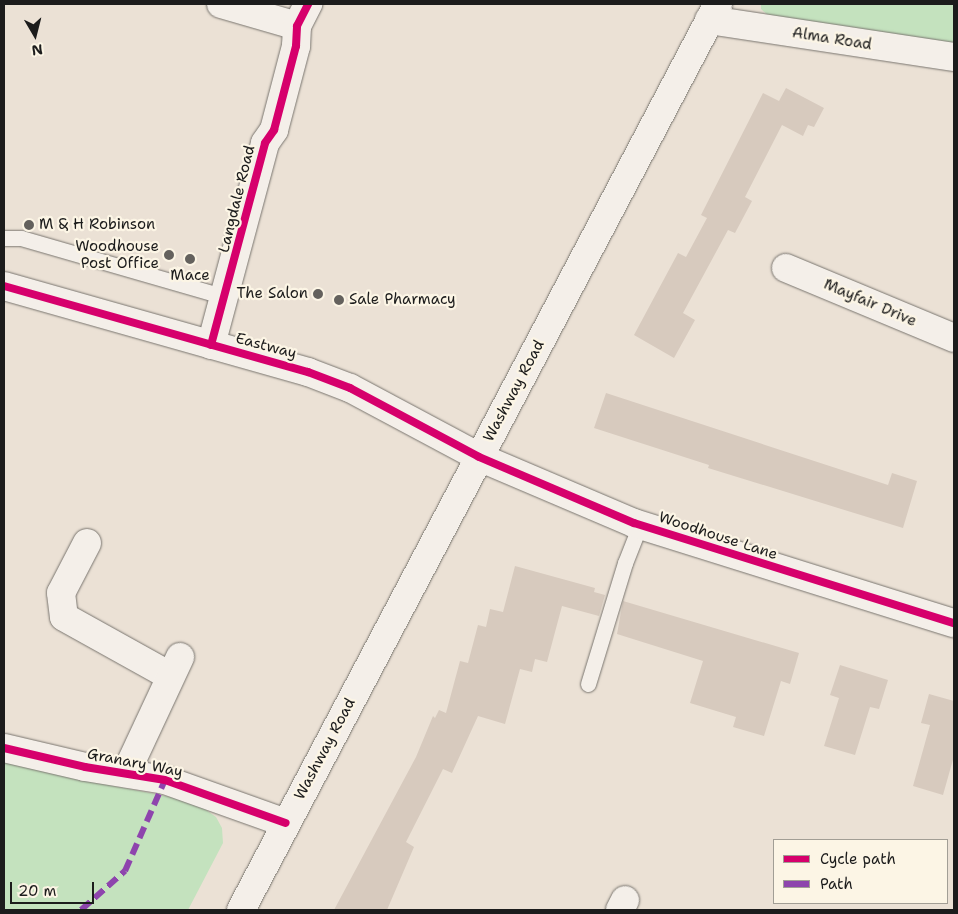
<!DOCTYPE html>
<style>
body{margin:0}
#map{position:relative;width:958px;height:914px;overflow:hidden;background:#ebe1d5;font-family:"Shantell Sans",sans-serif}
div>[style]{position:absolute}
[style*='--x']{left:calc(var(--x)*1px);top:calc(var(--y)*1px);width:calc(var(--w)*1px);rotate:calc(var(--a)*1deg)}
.green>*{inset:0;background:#c4e2be}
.building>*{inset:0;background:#d7cabe}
.roads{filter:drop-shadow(0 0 1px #79756f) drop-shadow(0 0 1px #79756f)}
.service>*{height:15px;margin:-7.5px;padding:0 7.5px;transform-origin:7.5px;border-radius:7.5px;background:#f4efe9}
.minor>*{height:28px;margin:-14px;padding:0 14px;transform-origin:14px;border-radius:14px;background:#f4efe9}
.tertiary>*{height:28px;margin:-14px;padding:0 14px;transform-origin:14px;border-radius:14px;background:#f4efe9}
.trunk>*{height:28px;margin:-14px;padding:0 14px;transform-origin:14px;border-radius:14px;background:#f4efe9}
.quiet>*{height:6px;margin-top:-3px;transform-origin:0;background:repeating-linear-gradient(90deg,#8e44ad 0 12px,transparent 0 18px)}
.cycleway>*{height:8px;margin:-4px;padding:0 4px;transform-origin:4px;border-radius:4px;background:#d6006c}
.dots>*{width:14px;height:14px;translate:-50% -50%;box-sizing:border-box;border:2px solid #fcf5e5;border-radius:50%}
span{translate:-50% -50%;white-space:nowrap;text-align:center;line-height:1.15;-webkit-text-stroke:4.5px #fcf5e5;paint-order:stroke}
.street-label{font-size:15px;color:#1c1c1c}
.poi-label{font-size:15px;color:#1c1c1c}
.left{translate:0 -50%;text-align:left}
.right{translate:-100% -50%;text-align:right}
.frame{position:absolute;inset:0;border:5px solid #1c1c1c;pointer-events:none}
.legend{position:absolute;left:773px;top:839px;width:175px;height:65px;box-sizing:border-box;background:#fcf5e5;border:1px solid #a29e95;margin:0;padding:6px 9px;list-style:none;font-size:15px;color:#1c1c1c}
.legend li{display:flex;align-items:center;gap:10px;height:25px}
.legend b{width:25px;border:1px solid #a29e95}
.north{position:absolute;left:10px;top:10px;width:50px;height:50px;-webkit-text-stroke:4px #fcf5e5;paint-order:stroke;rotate:172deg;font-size:14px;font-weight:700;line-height:20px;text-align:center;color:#1c1c1c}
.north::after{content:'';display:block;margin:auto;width:18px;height:22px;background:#1c1c1c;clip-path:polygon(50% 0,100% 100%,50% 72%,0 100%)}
.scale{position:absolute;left:10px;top:882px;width:84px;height:22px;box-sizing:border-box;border:2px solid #1c1c1c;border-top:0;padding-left:6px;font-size:15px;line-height:18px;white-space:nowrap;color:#1c1c1c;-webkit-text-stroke:4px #fcf5e5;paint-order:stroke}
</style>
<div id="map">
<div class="green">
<div style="clip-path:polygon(761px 4px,954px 4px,954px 45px,770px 17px,761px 9px)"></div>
<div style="clip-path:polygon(4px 755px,83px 780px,171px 797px,202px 807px,216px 817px,222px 828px,223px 843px,188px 910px,4px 910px)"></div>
</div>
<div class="building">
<div style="clip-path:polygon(786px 88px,824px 108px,814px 127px,808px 125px,803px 136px,782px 125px,745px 197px,752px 201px,735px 233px,728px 230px,683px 313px,695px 320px,674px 358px,634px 335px,678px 253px,686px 257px,707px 218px,701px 215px,763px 93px,779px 101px)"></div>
<div style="clip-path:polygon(606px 393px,888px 485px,892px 473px,917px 481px,903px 528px,708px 468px,709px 465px,594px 428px)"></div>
<div style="clip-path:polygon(515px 566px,595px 588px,594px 592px,605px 595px,599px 616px,562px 606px,547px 662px,535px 659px,532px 672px,520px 669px,505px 724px,478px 716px,452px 773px,443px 769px,406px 842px,414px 847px,387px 910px,334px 910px,416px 757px,433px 716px,435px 718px,439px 710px,446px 713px,460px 661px,468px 663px,478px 625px,486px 627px,490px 609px,503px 612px)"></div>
<div style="clip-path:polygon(623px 601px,799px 653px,790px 684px,781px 681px,764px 736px,733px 727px,736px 717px,690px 703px,703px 661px,617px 634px)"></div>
<div style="clip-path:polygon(840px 665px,888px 680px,879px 709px,870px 707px,855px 755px,824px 746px,839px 698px,830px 695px)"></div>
<div style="clip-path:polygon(929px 694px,954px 701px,954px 756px,943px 795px,913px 786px,930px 725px,921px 723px)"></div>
</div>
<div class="roads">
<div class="service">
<div style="--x:4;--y:238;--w:17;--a:0"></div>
<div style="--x:21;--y:238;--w:212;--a:16.1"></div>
<div style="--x:588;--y:684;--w:127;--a:-73"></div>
<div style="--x:625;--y:563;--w:41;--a:-68.5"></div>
</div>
<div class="minor">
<div style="--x:221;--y:4;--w:79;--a:16.1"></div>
<div style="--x:709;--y:20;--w:248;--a:8.6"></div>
<div style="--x:786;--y:268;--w:182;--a:22.6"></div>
<div style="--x:4;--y:286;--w:316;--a:15.8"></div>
<div style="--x:308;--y:372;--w:45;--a:20.9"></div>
<div style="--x:350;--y:388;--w:146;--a:28.1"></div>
<div style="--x:211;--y:345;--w:209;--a:-75"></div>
<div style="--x:265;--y:143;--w:16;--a:-55"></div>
<div style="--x:274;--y:130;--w:87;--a:-75.3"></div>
<div style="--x:296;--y:46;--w:20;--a:-87"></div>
<div style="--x:297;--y:26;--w:25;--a:-63"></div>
<div style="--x:87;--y:543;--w:56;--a:117.5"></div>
<div style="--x:61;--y:593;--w:24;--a:83"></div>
<div style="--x:64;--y:617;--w:121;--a:29.1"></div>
<div style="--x:4;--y:748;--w:83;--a:13.2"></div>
<div style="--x:85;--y:767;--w:81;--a:9.2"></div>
<div style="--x:165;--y:780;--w:128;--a:19.6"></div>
<div style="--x:126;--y:773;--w:128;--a:-65"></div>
<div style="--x:620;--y:910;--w:11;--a:-63"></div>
</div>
<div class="tertiary">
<div style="--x:479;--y:457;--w:168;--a:23.1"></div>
<div style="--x:634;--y:523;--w:335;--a:17.4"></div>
</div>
<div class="trunk">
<div style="--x:241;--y:910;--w:1024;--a:-62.23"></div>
</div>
</div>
<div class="quiet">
<div style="--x:81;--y:910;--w:59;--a:-41.6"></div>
<div style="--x:125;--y:871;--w:99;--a:-66.3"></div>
</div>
<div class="cycleway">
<div style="--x:4;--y:286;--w:316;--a:15.8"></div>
<div style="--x:308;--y:372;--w:45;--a:20.9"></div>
<div style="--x:350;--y:388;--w:146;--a:28.1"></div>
<div style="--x:479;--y:457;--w:168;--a:23.1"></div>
<div style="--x:634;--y:523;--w:335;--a:17.4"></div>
<div style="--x:211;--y:345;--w:209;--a:-75"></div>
<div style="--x:265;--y:143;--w:16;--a:-55"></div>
<div style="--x:274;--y:130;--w:87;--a:-75.3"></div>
<div style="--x:296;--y:46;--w:20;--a:-87"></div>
<div style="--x:297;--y:26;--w:25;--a:-63"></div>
<div style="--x:4;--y:748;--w:83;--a:13.2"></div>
<div style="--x:85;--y:767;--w:81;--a:9.2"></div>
<div style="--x:165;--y:780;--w:128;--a:19.6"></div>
</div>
<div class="dots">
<div style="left:29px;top:225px;background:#64615d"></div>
<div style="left:169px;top:255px;background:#64615d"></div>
<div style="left:190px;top:259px;background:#64615d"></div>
<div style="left:318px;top:294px;background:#64615d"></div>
<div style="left:339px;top:300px;background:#64615d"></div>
</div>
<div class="street-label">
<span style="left:832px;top:39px;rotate:9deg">Alma Road</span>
<span style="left:237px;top:199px;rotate:-76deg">Langdale Road</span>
<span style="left:870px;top:303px;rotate:23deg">Mayfair Drive</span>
<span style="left:266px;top:346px;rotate:15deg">Eastway</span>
<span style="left:514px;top:391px;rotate:-62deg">Washway Road</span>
<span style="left:718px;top:536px;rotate:18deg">Woodhouse Lane</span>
<span style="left:325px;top:749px;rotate:-62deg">Washway Road</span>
<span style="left:135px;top:763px;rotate:11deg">Granary Way</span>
</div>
<div class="poi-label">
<span class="left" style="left:39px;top:225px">M &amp; H Robinson</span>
<span class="right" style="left:159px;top:255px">Woodhouse<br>Post Office</span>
<span style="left:190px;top:276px">Mace</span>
<span class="right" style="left:308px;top:294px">The Salon</span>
<span class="left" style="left:349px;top:300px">Sale Pharmacy</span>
</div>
<div class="frame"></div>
<ul class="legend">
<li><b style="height:6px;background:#d6006c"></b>Cycle path</li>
<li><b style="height:6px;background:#8e44ad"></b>Path</li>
</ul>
<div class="north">N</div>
<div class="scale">20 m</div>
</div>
